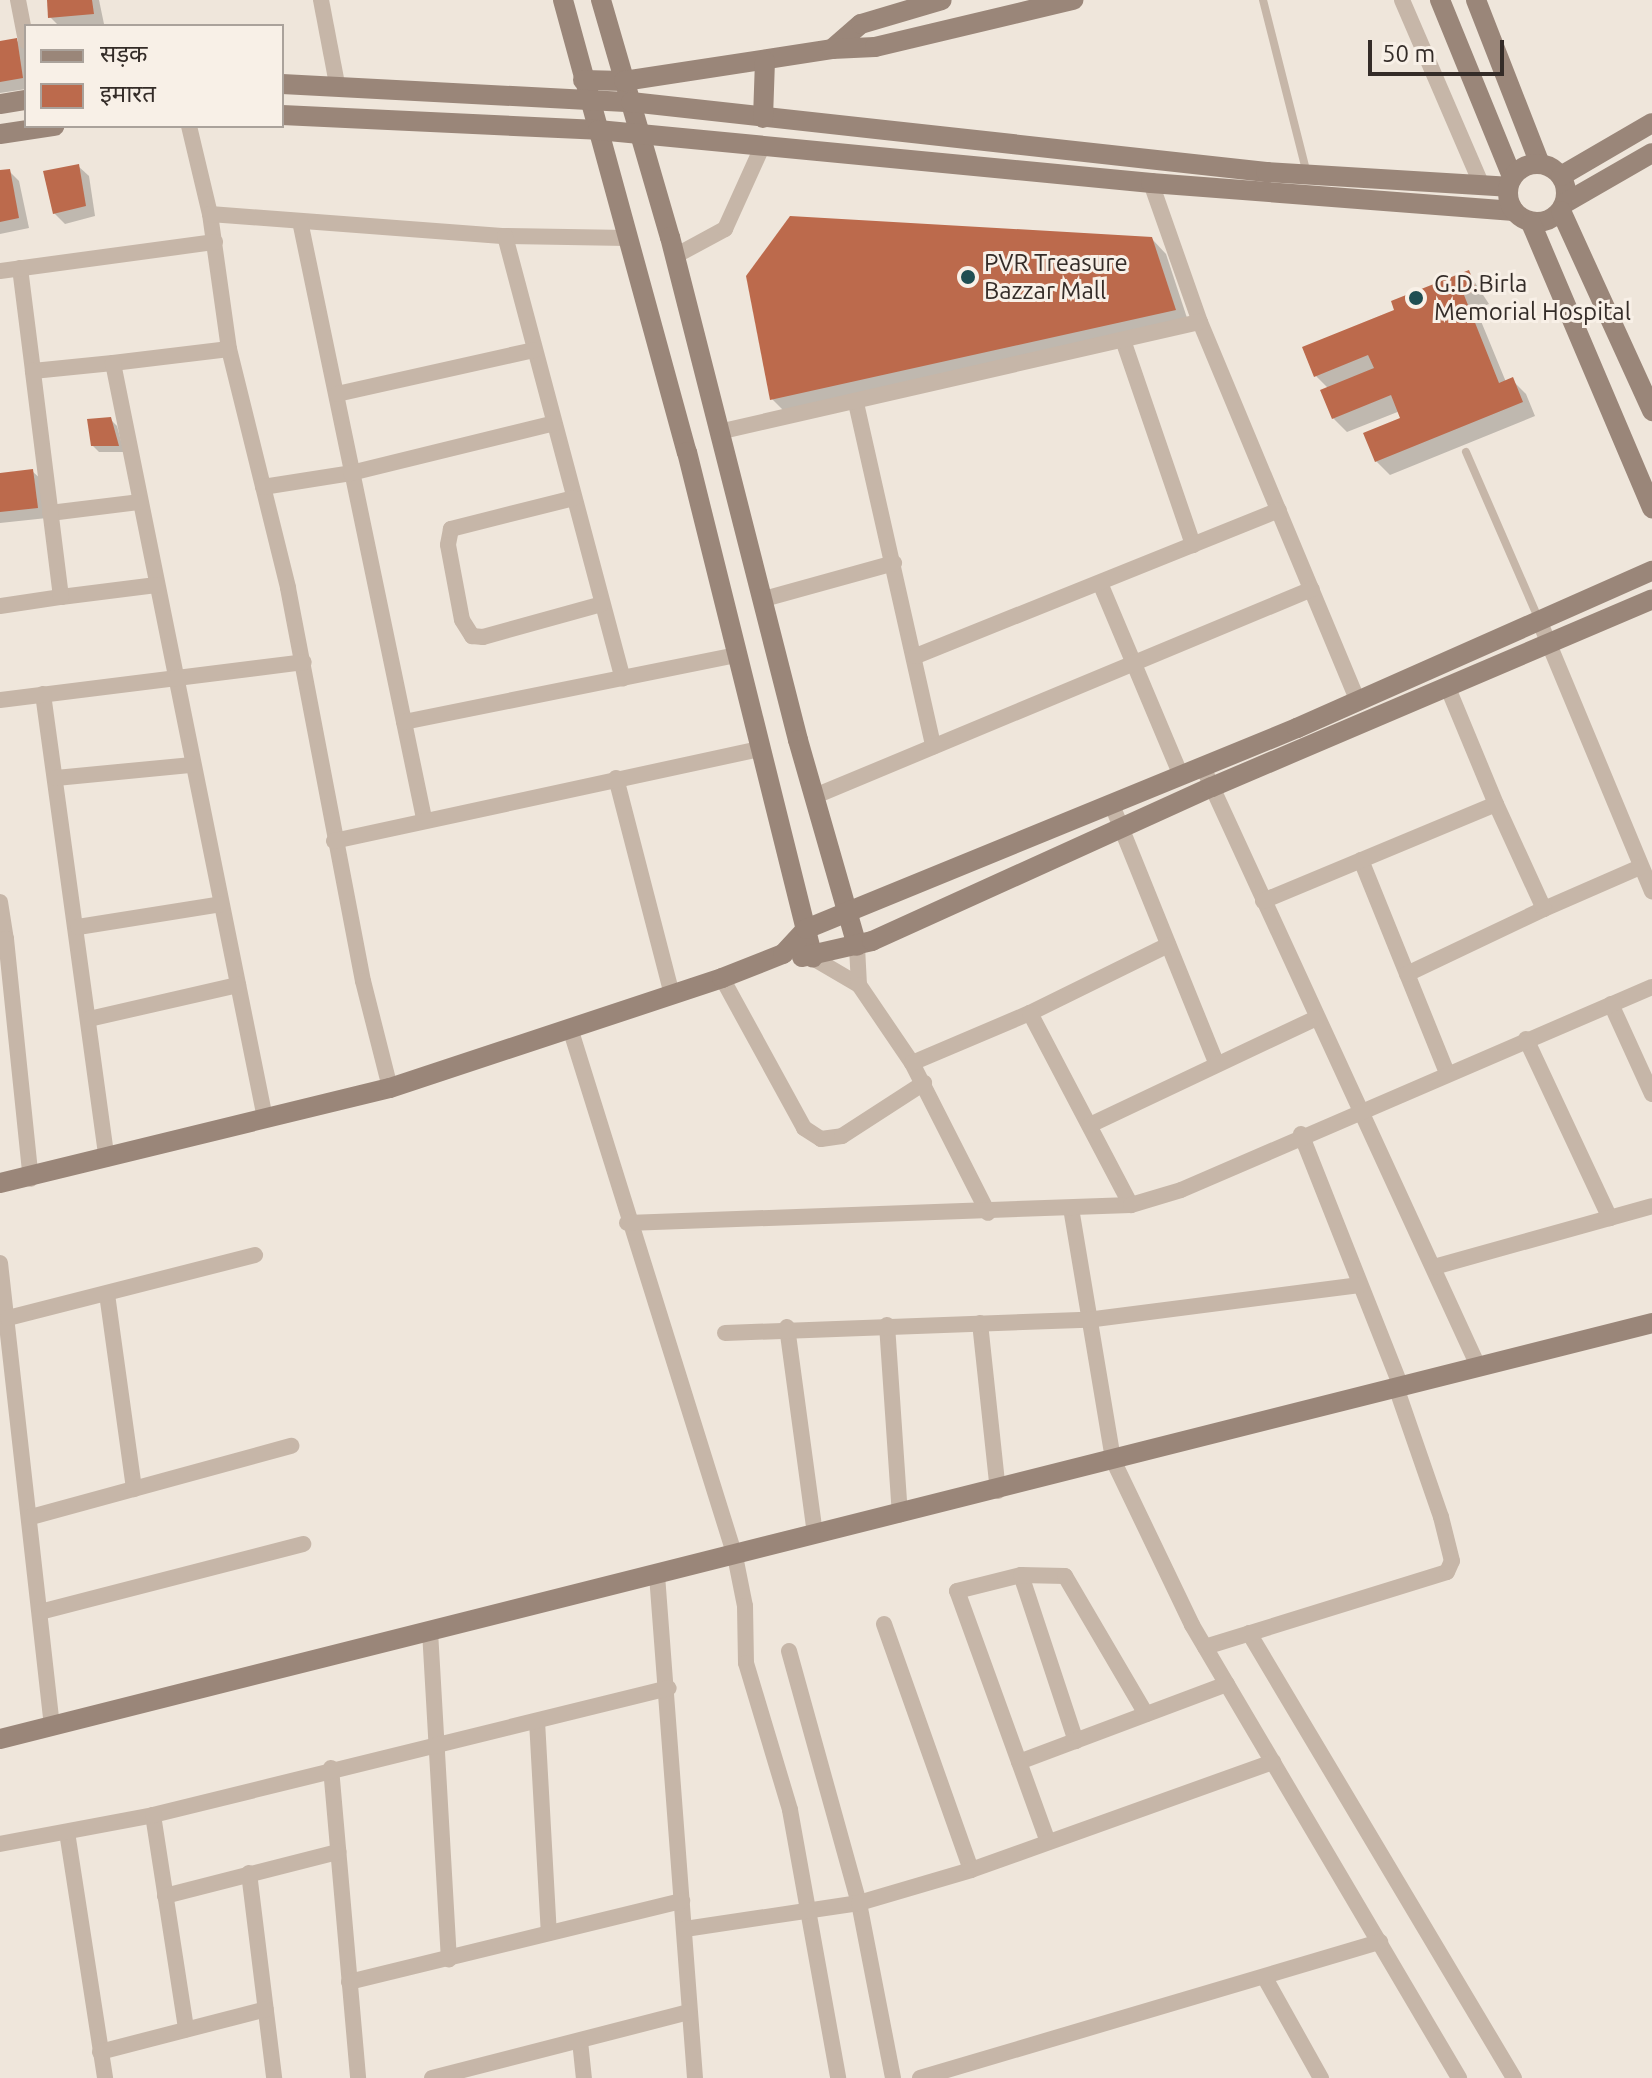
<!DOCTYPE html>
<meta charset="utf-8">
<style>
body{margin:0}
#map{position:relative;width:1652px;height:2078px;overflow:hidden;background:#efe6db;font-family:Ubuntu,"Noto Sans Devanagari",sans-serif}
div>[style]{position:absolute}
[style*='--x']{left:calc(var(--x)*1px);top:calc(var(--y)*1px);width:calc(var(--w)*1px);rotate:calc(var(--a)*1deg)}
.shadow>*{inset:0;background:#0003}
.building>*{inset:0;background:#bc6a4c}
.lane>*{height:8px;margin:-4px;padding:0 4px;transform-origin:4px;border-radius:4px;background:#c6b6a8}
.street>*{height:16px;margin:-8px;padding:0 8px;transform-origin:8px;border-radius:8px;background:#c6b6a8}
.secondary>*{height:20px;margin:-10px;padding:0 10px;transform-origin:10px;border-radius:10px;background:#9a8679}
.secondary>.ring{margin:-10px;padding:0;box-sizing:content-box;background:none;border:20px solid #9a8679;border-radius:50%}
.dots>*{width:22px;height:22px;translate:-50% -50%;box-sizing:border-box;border:4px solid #f8f0e7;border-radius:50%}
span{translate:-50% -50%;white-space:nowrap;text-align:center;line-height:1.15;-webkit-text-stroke:6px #f8f0e7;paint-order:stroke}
.poi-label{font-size:24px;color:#342c28}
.left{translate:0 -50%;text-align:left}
.legend{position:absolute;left:24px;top:24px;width:260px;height:104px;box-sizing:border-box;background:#f8f0e7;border:2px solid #aaa29b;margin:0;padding:10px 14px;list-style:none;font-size:24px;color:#342c28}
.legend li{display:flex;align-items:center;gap:16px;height:40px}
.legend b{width:40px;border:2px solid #aaa29b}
.scale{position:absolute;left:1368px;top:40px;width:136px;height:36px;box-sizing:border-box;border:4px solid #342c28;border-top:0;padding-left:10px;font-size:24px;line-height:28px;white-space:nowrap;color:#342c28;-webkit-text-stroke:6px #f8f0e7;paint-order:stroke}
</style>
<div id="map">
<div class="shadow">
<div style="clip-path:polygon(49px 0,99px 0,104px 24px,59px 26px,50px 17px)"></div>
<div style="clip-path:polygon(16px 40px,26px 50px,26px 89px,0 93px,0 43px)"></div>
<div style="clip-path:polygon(78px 166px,89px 176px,95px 216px,65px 224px,54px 213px)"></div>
<div style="clip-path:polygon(9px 171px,19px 181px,29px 228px,0 234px,0 172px)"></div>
<div style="clip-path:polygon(1152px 239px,1166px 254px,1189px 324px,786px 413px,772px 399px)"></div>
<div style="clip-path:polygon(1468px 272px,1489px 304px,1476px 309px,1506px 382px,1512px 380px,1526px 394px,1535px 416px,1390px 475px,1376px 461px,1403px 419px,1400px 411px,1347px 432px,1333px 418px,1329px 389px,1316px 376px,1397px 311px)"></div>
<div style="clip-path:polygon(110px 419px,117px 426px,124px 452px,99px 452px,92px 445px)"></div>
<div style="clip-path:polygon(32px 471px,43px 481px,47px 518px,0 523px,0 476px)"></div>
</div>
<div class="building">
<div style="clip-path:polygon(47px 0,92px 0,94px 14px,48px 18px)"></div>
<div style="clip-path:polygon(17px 38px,23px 78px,0 82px,0 41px)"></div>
<div style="clip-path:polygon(79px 164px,86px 206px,53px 214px,43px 171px)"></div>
<div style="clip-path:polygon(10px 169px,19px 218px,0 222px,0 170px)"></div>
<div style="clip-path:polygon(790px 216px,1152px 237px,1176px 310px,770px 400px,746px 276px)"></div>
<div style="clip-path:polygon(1469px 270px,1477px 290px,1464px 295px,1499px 383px,1513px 377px,1523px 402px,1375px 462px,1363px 433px,1400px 418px,1391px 395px,1332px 419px,1320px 390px,1374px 368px,1368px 355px,1314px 377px,1302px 347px,1394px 310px,1391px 301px)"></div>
<div style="clip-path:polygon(111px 417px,119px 446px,91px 446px,87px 419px)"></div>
<div style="clip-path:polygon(33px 469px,38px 508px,0 512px,0 473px)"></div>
</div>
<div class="lane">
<div style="--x:1263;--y:0;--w:179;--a:75.8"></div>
<div style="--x:1466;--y:452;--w:183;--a:66.5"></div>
</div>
<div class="street">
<div style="--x:18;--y:0;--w:42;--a:79"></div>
<div style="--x:321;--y:0;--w:86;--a:79.2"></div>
<div style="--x:1402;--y:0;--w:202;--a:66.7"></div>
<div style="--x:189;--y:126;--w:90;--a:76.6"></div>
<div style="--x:210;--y:214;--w:136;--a:82"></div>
<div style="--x:229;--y:349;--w:246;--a:76.1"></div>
<div style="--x:288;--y:588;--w:400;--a:79.2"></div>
<div style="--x:363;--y:981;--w:110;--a:75.8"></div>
<div style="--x:1151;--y:183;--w:147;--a:70.6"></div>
<div style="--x:1200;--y:322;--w:411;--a:67.4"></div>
<div style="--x:210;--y:214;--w:296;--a:4.3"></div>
<div style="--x:505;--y:236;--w:122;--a:0.9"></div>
<div style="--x:300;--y:221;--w:610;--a:78.27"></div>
<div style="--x:505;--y:236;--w:458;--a:75.1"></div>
<div style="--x:675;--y:256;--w:57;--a:-28.4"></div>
<div style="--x:725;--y:229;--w:90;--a:-65.7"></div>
<div style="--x:20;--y:268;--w:104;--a:82.8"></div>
<div style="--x:33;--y:371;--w:80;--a:-5.7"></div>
<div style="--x:0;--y:271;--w:217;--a:-7.7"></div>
<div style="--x:1123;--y:340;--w:217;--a:71.1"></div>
<div style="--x:229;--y:349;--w:117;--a:173.1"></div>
<div style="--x:113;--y:363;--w:770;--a:78.62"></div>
<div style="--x:337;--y:394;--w:202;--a:-12.6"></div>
<div style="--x:856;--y:403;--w:352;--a:77.3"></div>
<div style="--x:723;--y:431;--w:489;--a:-12.9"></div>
<div style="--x:263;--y:487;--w:89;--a:-9"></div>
<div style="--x:351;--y:473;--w:209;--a:-13.8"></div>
<div style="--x:574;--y:498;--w:127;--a:165.9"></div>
<div style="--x:451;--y:529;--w:16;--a:101"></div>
<div style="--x:448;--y:545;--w:76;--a:79.4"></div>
<div style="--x:462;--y:620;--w:19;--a:58"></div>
<div style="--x:472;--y:636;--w:11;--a:5"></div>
<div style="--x:483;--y:637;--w:123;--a:-15.5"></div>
<div style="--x:50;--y:513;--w:91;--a:-7"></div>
<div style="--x:1100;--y:583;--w:209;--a:67.2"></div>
<div style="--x:61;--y:597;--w:96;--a:-7.2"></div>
<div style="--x:764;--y:599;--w:135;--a:-15.5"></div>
<div style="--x:0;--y:606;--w:62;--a:-8.4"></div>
<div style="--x:61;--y:597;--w:228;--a:-97.1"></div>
<div style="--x:1539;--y:620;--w:294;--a:67.4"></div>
<div style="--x:916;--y:656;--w:391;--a:-21.9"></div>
<div style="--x:43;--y:694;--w:469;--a:82.2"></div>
<div style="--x:0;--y:700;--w:306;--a:-7.1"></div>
<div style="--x:404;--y:722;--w:339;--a:-11.4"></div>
<div style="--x:1207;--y:776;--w:649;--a:65.33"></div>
<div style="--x:56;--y:778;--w:137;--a:-5.5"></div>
<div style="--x:616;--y:778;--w:223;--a:75.5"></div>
<div style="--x:815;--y:796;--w:538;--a:-22.61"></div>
<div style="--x:1112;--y:805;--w:277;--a:68"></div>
<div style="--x:334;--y:841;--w:437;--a:-12.2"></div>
<div style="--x:1361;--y:860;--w:230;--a:68"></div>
<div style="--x:1263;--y:901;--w:252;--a:-22.6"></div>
<div style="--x:1496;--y:804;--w:126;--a:-112.5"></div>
<div style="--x:0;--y:902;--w:37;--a:81"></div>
<div style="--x:6;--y:939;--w:6;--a:171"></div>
<div style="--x:1544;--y:909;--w:105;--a:-23.6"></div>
<div style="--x:78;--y:927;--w:145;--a:-9.1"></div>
<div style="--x:6;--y:939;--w:241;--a:84.1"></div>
<div style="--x:813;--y:958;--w:53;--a:30.4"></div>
<div style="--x:859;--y:985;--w:39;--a:-93"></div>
<div style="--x:1407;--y:974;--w:152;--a:-25.4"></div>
<div style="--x:1544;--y:909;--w:115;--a:-114.6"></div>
<div style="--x:722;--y:978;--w:171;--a:61.3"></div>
<div style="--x:804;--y:1128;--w:20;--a:33"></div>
<div style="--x:821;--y:1139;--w:21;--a:-8"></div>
<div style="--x:842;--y:1136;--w:98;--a:-32.9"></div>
<div style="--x:859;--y:985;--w:94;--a:55.8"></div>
<div style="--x:912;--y:1063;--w:168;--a:63.1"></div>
<div style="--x:1611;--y:1004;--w:99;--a:65.5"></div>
<div style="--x:1030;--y:1013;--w:154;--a:-26.2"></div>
<div style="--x:89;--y:1019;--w:153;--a:-12.9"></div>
<div style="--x:570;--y:1028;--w:553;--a:72.65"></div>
<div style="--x:735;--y:1556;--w:51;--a:78.7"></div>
<div style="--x:745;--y:1606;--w:57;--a:89"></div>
<div style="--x:746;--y:1663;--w:153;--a:73.3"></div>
<div style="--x:790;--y:1810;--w:272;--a:79.8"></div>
<div style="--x:1526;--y:1039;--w:198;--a:64.9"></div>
<div style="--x:912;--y:1063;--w:128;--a:-23"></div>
<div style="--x:1030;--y:1013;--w:217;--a:62.3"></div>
<div style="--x:1090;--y:1125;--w:250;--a:-25.3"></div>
<div style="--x:1301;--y:1134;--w:271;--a:68.4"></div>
<div style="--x:1071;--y:1208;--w:255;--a:80.5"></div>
<div style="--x:1113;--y:1460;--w:183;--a:64.4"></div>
<div style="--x:1192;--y:1625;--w:526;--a:59.48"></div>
<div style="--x:627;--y:1223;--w:504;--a:-2.05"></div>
<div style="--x:1131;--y:1205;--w:52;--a:-16.7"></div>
<div style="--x:1181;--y:1190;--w:513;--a:-23.32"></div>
<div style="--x:0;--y:1263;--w:466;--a:83.6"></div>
<div style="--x:1434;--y:1267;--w:226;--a:-15.6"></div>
<div style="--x:107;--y:1294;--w:197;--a:82.1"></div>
<div style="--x:8;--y:1318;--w:255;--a:-14.3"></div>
<div style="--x:980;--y:1323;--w:169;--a:83.9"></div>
<div style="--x:887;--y:1325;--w:190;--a:86.1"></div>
<div style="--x:787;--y:1327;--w:209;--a:82.3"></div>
<div style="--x:725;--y:1333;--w:362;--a:-2.1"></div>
<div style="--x:1087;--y:1320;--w:275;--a:-7.3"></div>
<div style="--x:31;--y:1517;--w:270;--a:-15.3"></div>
<div style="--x:657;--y:1575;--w:504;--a:85.68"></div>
<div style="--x:1021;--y:1575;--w:175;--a:71.7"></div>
<div style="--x:40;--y:1612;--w:272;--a:-14.5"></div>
<div style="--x:884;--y:1624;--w:261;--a:70.5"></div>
<div style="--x:430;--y:1631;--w:329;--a:86.7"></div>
<div style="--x:1249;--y:1633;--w:518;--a:59.23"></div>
<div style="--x:1205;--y:1647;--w:253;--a:-17.2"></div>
<div style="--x:1447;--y:1572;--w:12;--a:-66"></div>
<div style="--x:1452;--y:1561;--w:45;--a:-104"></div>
<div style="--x:1441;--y:1517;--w:138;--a:-109.1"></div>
<div style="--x:789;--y:1651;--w:262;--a:74.5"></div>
<div style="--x:859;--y:1903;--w:178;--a:79"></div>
<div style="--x:537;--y:1721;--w:212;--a:86.8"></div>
<div style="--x:1019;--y:1762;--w:222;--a:-20.6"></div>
<div style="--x:331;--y:1768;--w:311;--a:85"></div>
<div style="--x:153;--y:1815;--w:217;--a:81.2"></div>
<div style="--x:67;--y:1832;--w:249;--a:81.2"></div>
<div style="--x:1048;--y:1842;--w:267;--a:-109.9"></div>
<div style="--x:957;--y:1591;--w:66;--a:-14"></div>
<div style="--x:1021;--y:1575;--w:44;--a:1.3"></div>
<div style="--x:1065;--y:1576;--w:160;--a:59.6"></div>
<div style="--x:0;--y:1844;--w:156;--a:-10.7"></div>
<div style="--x:153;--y:1815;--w:531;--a:-13.83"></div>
<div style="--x:249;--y:1873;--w:207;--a:83"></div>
<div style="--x:165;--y:1896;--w:179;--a:-14.3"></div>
<div style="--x:685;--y:1929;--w:176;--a:-8.5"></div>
<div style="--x:859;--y:1903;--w:117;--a:-16.4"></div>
<div style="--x:971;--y:1870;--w:321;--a:-19.7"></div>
<div style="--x:1265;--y:1978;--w:115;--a:60.8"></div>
<div style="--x:349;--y:1982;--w:343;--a:-13.7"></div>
<div style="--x:580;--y:2041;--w:37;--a:84"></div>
<div style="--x:100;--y:2052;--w:171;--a:-14.5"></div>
<div style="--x:432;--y:2078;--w:265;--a:-14.4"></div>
<div style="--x:920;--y:2078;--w:480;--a:-16.5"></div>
</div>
<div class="secondary">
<div style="--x:563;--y:0;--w:469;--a:74.7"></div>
<div style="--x:687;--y:452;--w:521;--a:76.02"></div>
<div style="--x:601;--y:0;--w:247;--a:73.8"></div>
<div style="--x:670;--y:237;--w:519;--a:75.72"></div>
<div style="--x:798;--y:740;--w:214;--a:74"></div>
<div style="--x:1440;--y:0;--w:190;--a:67.8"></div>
<div style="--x:1476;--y:0;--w:176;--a:68.7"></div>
<div style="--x:832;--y:49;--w:38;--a:-41"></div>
<div style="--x:861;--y:24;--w:84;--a:-16.5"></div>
<div style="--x:583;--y:80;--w:41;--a:1.4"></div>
<div style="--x:624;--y:81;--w:210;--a:-8.7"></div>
<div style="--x:832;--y:49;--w:43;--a:-2.7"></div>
<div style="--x:875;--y:47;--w:204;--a:-13.4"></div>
<div style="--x:282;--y:84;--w:349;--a:3"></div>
<div style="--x:631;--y:102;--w:639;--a:6.29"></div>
<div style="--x:1266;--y:172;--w:242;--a:3.5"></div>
<div style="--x:0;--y:104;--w:26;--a:-9"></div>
<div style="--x:282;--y:115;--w:316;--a:2.7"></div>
<div style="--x:598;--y:130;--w:556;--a:5.47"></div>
<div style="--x:1151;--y:183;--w:364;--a:4.4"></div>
<div style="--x:763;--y:118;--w:57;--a:-88"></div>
<div style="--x:0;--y:134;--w:55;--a:-8.4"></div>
<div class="ring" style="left:1508px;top:164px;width:38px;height:38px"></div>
<div style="--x:1561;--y:176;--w:105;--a:-30.2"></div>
<div style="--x:1565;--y:203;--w:100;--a:-29.9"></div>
<div style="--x:1561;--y:211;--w:220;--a:65.5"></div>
<div style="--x:1531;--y:223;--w:310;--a:67"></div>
<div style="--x:802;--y:957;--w:72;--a:-12.9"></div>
<div style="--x:872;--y:941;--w:373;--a:-24.4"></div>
<div style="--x:1212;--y:787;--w:478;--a:-23.1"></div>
<div style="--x:0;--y:1183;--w:401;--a:-13.7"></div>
<div style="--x:390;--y:1088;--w:350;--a:-18.3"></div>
<div style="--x:722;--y:978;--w:66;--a:-21.5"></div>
<div style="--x:783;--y:954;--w:34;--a:-47"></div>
<div style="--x:806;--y:929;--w:531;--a:-22.26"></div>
<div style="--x:1297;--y:728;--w:388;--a:-23.9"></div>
<div style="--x:0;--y:1739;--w:1704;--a:-14.13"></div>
</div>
<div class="dots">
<div style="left:968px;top:277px;background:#204e52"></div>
<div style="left:1416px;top:298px;background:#204e52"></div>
</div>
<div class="poi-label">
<span class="left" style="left:984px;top:277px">PVR Treasure<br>Bazzar Mall</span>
<span class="left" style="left:1434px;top:298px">G.D.Birla<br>Memorial Hospital</span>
</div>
<ul class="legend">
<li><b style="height:10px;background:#9a8679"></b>सड़क</li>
<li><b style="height:22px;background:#bc6a4c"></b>इमारत</li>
</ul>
<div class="scale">50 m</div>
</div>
